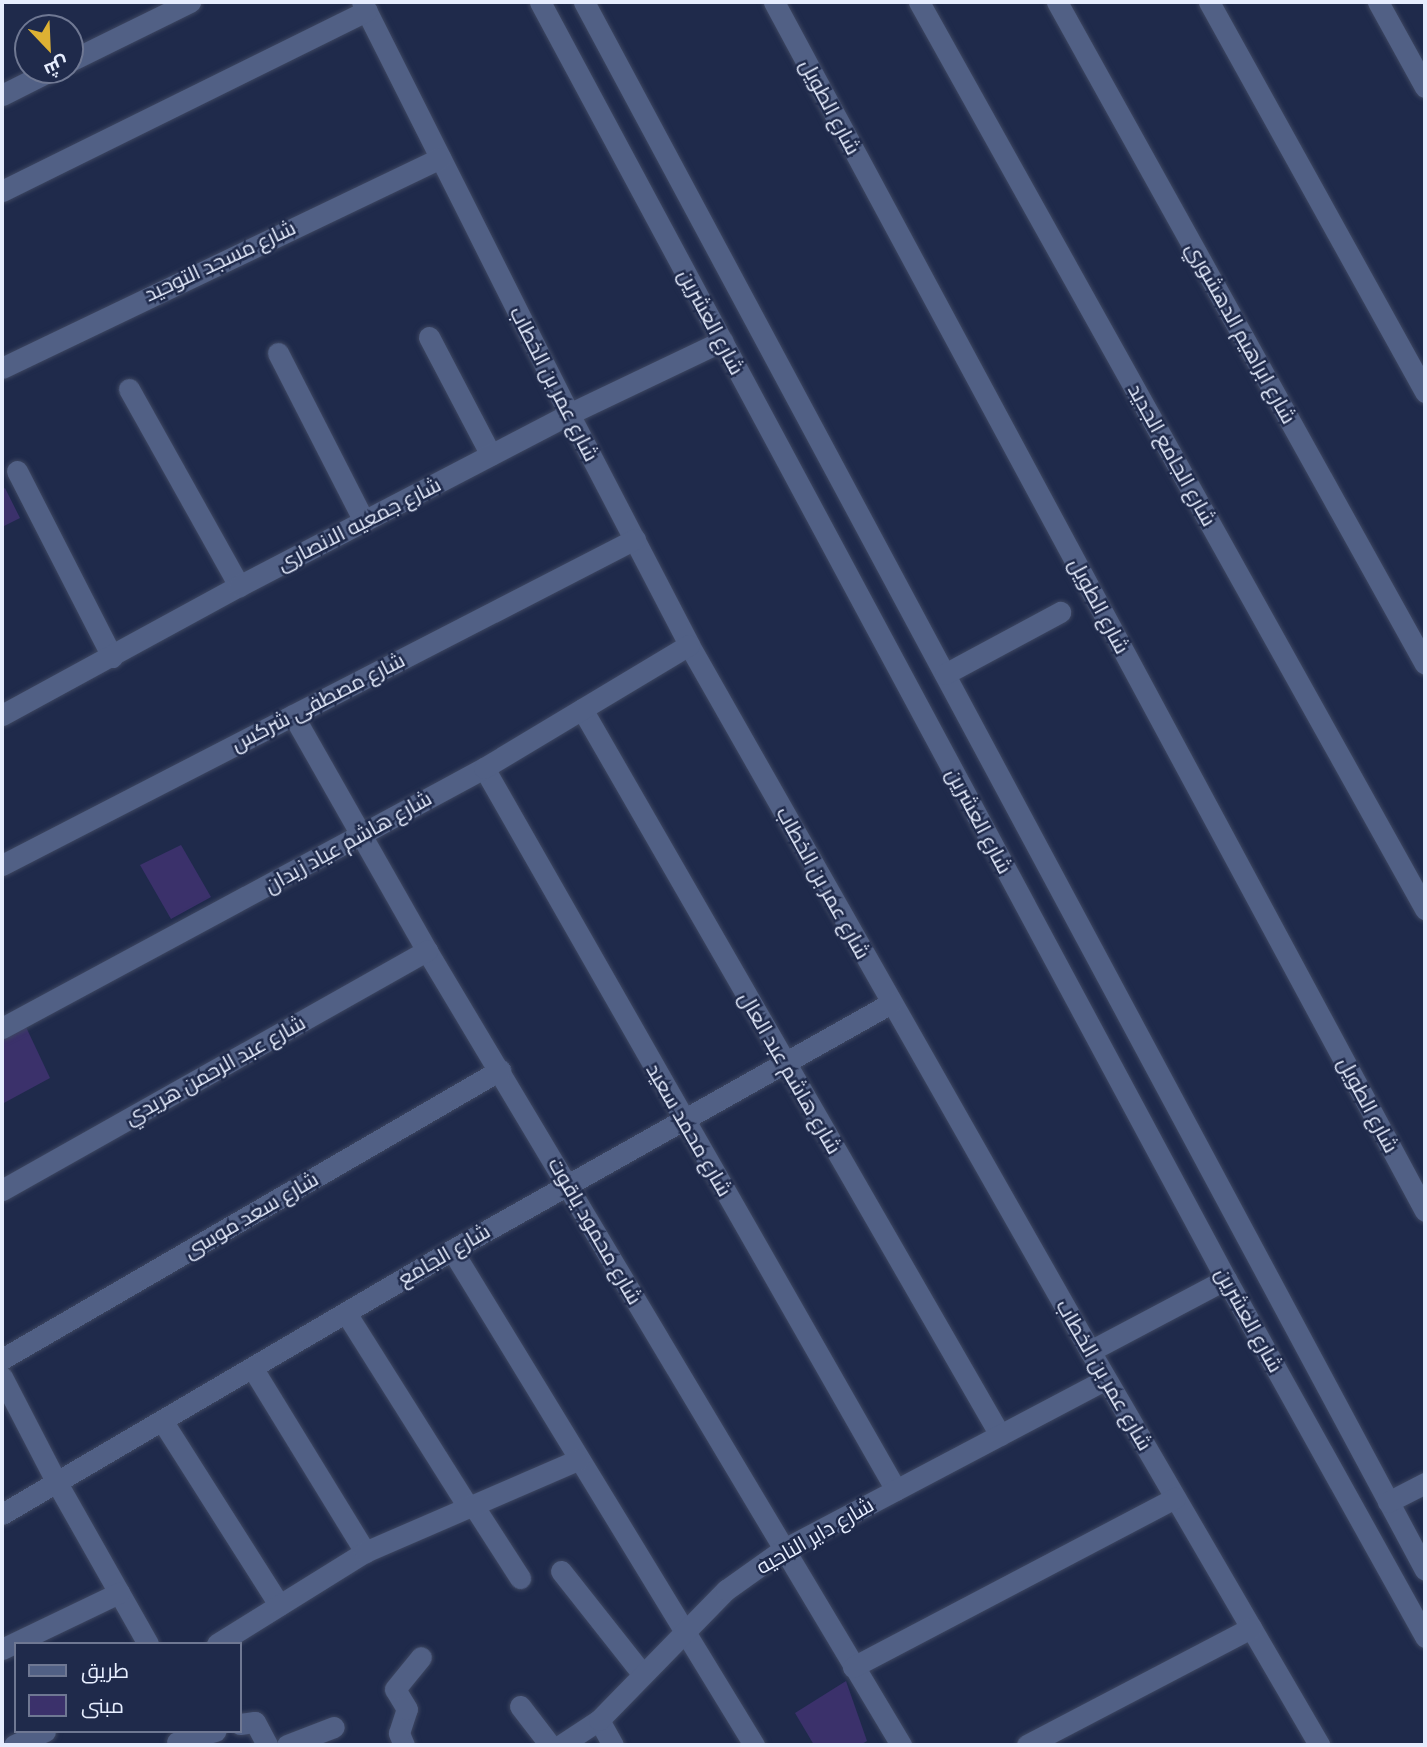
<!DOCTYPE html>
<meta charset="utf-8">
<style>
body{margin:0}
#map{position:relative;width:1427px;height:1747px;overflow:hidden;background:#1f2a4b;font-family:Signika,Cairo,sans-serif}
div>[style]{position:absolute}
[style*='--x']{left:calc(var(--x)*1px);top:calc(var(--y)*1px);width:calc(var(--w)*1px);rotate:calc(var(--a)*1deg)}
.building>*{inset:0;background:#3b316b}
.roads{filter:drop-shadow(0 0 2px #3e4761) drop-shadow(0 0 2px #3e4761)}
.street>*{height:21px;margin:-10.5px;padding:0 10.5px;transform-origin:10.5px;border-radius:10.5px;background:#516085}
span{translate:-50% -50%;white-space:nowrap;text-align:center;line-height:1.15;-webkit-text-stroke:5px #1f2a4b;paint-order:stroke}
.street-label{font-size:21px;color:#e6edfe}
.frame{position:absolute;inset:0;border:4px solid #e6edfe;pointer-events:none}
.legend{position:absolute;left:14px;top:1642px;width:228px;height:91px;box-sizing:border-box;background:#1f2a4b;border:2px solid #6f7893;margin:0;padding:9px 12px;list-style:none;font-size:21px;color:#e6edfe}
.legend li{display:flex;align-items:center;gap:14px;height:35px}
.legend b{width:35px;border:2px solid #6f7893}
.north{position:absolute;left:14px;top:14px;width:70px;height:70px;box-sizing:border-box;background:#1f2a4b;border:2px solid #6f7893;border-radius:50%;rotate:157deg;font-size:19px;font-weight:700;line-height:28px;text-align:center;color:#e6edfe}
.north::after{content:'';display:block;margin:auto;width:24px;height:32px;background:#deb133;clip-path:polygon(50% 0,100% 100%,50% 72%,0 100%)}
</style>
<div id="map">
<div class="building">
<div style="clip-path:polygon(5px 488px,20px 518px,2px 527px,2px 490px)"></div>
<div style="clip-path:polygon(181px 845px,211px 897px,171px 919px,140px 865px)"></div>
<div style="clip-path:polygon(26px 1027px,50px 1078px,2px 1104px,2px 1040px)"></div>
<div style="clip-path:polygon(846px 1681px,867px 1741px,860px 1745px,814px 1745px,795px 1713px)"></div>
</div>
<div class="roads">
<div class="street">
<div style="--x:362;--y:2;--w:461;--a:63.3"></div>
<div style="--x:569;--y:414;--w:260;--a:62.5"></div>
<div style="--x:689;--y:645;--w:812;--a:60.4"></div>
<div style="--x:1090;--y:1351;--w:456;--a:59.8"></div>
<div style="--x:540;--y:2;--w:1450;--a:61.76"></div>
<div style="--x:1226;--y:1279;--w:410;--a:60.9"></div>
<div style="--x:584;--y:2;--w:1779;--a:61.79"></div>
<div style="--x:774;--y:2;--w:1373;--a:61.7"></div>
<div style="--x:919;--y:2;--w:1039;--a:60.84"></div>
<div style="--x:1057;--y:2;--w:757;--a:60.93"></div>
<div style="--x:1209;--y:2;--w:446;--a:61"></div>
<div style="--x:1378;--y:2;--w:97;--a:61.1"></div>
<div style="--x:70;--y:61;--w:134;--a:-26.2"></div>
<div style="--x:2;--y:95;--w:56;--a:-26.6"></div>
<div style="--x:2;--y:191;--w:407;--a:-26.3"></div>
<div style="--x:429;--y:337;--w:133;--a:62.3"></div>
<div style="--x:278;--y:353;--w:189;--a:62.9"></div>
<div style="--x:2;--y:368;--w:486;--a:-25.6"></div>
<div style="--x:129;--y:389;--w:226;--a:60.8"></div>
<div style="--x:17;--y:471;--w:209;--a:62.9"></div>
<div style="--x:945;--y:674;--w:131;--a:-28.3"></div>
<div style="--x:582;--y:709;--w:838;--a:60.07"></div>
<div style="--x:2;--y:715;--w:270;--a:-28.6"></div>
<div style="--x:239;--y:586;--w:372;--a:-27.5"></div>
<div style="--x:569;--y:414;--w:170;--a:-25.5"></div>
<div style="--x:293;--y:715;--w:271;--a:60.4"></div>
<div style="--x:427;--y:951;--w:925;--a:59.16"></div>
<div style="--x:484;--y:768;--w:831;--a:60.29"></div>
<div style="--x:2;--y:865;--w:712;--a:-27.25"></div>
<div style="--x:2;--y:1028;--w:548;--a:-28.34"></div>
<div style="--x:484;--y:768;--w:239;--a:-31"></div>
<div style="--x:2;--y:1190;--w:488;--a:-29.4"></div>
<div style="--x:452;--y:1250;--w:580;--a:58.61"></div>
<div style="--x:346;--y:1313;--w:229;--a:57.8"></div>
<div style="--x:1090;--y:1351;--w:154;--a:-27.9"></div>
<div style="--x:2;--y:1359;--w:576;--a:-30.13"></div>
<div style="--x:253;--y:1369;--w:215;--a:58.5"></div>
<div style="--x:2;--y:1377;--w:119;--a:62.6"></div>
<div style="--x:57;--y:1483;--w:185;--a:60.5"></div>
<div style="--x:163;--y:1422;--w:217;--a:57.6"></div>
<div style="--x:1388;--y:1502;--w:42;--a:-27.2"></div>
<div style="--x:473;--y:1505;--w:87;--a:57.2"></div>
<div style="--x:2;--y:1514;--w:522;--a:-30.4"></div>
<div style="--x:452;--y:1250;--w:504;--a:-29.36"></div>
<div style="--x:561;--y:1571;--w:132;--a:51.7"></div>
<div style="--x:217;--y:1644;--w:174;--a:-31.9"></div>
<div style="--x:365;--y:1552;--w:232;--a:-23.4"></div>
<div style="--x:2;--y:1649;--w:130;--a:-25.6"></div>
<div style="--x:853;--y:1667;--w:364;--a:-27.7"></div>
<div style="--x:520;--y:1706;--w:49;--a:52.4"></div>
<div style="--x:599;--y:1720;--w:29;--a:61"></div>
<div style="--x:240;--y:1724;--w:15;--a:-8"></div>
<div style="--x:255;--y:1722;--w:26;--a:62"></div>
<div style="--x:177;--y:1742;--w:40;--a:-16"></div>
<div style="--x:14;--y:1745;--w:34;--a:-24"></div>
<div style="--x:287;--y:1745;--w:50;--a:-21"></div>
<div style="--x:404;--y:1745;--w:13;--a:-113"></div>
<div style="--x:399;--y:1733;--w:25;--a:-72"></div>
<div style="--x:407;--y:1709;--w:23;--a:-121"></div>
<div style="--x:395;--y:1689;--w:41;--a:-50.9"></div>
<div style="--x:561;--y:1745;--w:45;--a:-33.3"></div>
<div style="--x:599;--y:1720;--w:182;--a:-45.7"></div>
<div style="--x:726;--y:1590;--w:69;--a:-35.5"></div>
<div style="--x:782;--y:1550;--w:366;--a:-27.8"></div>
<div style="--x:1027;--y:1745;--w:253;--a:-27.6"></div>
</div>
</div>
<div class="street-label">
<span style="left:830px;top:107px;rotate:62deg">شارع الطويل</span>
<span style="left:220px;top:261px;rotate:-25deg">شارع مسجد التوحيد</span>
<span style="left:711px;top:322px;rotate:62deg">شارع العشرين</span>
<span style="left:1241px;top:333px;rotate:61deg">شارع ابراهيم الدهشوري</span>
<span style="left:554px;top:384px;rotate:63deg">شارع عمر بن الخطاب</span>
<span style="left:1172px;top:455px;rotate:61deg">شارع الجامع الجديد</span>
<span style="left:359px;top:524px;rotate:-27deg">شارع جمعيه الانصارى</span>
<span style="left:1099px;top:606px;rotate:62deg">شارع الطويل</span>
<span style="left:318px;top:702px;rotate:-27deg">شارع مصطفى شركس</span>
<span style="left:979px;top:821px;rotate:62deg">شارع العشرين</span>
<span style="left:348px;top:842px;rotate:-29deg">شارع هاشم عياد زيدان</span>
<span style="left:823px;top:883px;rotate:61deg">شارع عمر بن الخطاب</span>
<span style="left:215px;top:1070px;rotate:-29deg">شارع عبد الرحمن هريدي</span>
<span style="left:790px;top:1073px;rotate:60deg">شارع هاشم عبد العال</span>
<span style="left:1368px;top:1105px;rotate:62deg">شارع الطويل</span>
<span style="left:689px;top:1130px;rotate:60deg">شارع محمد سعيد</span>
<span style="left:251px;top:1215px;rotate:-30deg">شارع سعد موسى</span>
<span style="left:595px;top:1231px;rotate:60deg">شارع محمود ياقوت</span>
<span style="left:444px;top:1255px;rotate:-30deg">شارع الجامع</span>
<span style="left:1249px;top:1320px;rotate:61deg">شارع العشرين</span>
<span style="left:1104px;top:1375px;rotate:60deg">شارع عمر بن الخطاب</span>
<span style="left:815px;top:1536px;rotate:-30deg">شارع داير الناحيه</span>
</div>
<div class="frame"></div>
<ul class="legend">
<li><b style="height:9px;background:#516085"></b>طريق</li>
<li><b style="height:19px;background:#3b316b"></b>مبنى</li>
</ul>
<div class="north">ش</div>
</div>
